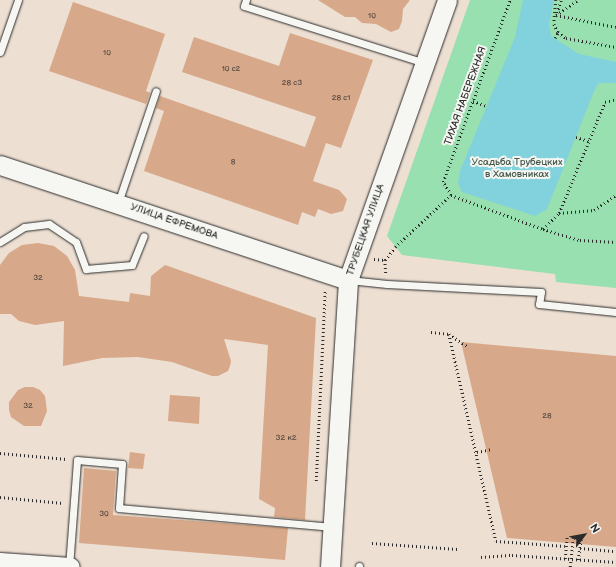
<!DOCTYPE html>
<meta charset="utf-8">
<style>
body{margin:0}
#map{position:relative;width:616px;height:567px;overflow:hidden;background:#eddfd2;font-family:"Balsamiq Sans",sans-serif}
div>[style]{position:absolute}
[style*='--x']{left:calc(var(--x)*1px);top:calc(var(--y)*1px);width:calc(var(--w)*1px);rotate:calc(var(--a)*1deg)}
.green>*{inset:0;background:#98e0af}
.water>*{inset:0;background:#82d2de}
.building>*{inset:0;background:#d7a889}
.path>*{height:2.5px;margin-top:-1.25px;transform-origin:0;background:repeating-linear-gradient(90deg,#2b2b2b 0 1px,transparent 0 4px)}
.roads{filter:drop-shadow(0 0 1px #2b2b2b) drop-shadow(0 0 1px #2b2b2b)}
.lane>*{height:7px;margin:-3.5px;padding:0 3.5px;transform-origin:3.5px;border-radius:3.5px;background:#f6f6f2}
.secondary>*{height:19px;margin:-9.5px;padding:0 9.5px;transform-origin:9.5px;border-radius:9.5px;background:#f6f6f2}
span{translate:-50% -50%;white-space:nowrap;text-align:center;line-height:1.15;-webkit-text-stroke:4px #f6f6f2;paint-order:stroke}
.number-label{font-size:8px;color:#564a42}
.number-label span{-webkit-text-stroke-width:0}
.street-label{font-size:10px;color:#2b2b2b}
.park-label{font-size:10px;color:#46584c}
.north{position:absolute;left:564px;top:515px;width:40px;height:40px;-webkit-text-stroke:3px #f6f6f2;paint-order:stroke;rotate:58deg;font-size:11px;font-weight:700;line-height:16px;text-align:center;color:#2b2b2b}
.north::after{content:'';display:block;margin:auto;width:14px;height:18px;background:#2b2b2b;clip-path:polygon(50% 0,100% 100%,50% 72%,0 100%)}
</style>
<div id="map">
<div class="green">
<div style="clip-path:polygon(470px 0,616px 0,616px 288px,556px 282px,555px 274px,402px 255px,387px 236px)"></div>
</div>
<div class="water">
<div style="clip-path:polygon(523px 0,554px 0,549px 24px,551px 36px,579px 54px,616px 62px,616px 83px,599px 83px,595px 89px,547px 209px,535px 216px,462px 192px,458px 183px,460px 171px,515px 37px)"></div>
</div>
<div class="building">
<div style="clip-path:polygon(318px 0,410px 0,403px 9px,402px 21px,399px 29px,391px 32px,376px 24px,362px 23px,355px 17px,345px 17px)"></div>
<div style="clip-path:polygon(73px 2px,165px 34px,146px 91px,150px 93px,146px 104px,49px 71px)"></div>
<div style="clip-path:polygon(290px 33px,373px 60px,341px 148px,326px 143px,313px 181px,339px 190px,347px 199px,343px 211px,331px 214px,318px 209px,315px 217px,302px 212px,298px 225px,144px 171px,164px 111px,156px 108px,160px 96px,305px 147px,316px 117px,182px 72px,194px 37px,279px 66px)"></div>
<div style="clip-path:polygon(38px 243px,54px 246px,67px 256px,75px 270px,79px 296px,129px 302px,130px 293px,150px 296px,151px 276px,165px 265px,316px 318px,305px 520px,274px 517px,275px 508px,259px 499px,268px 345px,224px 339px,231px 361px,230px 366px,228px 371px,218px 376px,212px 376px,172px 362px,138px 357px,102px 358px,63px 366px,64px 321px,35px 325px,19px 321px,11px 314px,0 314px,0 265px,9px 253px,22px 245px)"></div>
<div style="clip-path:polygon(461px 342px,616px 356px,616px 547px,507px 538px)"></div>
<div style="clip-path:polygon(25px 387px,33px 387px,40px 390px,45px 396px,47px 411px,41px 426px,24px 426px,11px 417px,9px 410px,9px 402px,18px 390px)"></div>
<div style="clip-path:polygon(170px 395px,200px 397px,199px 424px,168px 421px)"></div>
<div style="clip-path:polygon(130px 452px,145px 454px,143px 469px,128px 468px)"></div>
<div style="clip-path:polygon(84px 468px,116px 471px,113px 515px,288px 528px,285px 560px,79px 543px)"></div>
</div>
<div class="path">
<div style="--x:556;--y:0;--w:24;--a:95"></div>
<div style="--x:554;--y:24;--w:9;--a:63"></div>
<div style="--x:558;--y:32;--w:10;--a:37"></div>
<div style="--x:566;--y:38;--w:51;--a:10.2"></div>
<div style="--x:557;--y:13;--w:14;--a:-73"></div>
<div style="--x:556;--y:15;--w:61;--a:11.3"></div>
<div style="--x:556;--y:15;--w:27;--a:-34"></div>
<div style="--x:555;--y:38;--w:7;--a:-63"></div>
<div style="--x:473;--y:101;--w:15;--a:20"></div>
<div style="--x:576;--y:137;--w:14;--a:17"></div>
<div style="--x:451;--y:195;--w:15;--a:-122"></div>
<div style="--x:443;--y:182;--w:194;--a:-69.8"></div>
<div style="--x:451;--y:195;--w:98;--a:20.3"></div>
<div style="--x:543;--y:229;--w:39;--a:17"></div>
<div style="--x:580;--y:240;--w:36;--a:3"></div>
<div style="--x:559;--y:213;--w:35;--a:-5"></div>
<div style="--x:594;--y:210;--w:27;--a:-34"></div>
<div style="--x:543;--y:229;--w:23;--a:-45"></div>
<div style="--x:559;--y:213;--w:120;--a:-67.5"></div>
<div style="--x:605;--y:102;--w:11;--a:-15"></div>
<div style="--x:374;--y:259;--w:11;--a:5"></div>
<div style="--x:385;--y:260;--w:16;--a:-52"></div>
<div style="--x:395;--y:247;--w:76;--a:-42.9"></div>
<div style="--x:385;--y:260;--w:14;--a:86"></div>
<div style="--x:431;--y:332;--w:18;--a:6"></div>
<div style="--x:449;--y:334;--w:22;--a:34"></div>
<div style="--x:449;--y:334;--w:212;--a:77.2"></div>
<div style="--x:496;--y:541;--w:69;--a:4.1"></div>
<div style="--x:477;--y:452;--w:15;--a:-11"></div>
<div style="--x:0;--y:453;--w:67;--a:5.1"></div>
<div style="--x:316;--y:481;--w:191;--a:-87.3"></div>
<div style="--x:0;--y:497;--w:63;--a:5.4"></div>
<div style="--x:372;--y:543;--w:86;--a:4"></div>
<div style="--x:580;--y:548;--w:36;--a:5"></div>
<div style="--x:481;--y:557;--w:31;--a:-4"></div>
<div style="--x:512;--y:555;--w:104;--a:3.9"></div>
<div style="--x:565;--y:559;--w:22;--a:-85"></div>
<div style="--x:578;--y:560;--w:21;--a:-82"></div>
<div style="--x:570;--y:567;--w:29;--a:-84"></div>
</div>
<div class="roads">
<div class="lane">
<div style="--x:246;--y:0;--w:6;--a:108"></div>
<div style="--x:244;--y:6;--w:190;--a:17.5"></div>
<div style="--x:0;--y:52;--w:55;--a:-70.9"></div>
<div style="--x:118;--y:203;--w:118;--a:-71.3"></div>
<div style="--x:0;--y:242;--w:28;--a:-32"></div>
<div style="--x:24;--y:227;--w:25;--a:-7"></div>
<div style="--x:49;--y:224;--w:32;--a:34"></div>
<div style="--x:76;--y:242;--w:29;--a:70"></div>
<div style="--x:86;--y:269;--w:46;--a:-5"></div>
<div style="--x:132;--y:265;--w:31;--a:-68"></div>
<div style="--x:349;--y:280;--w:38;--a:6"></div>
<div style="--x:387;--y:284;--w:154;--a:3"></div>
<div style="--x:541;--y:292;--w:12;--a:99"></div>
<div style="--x:539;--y:304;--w:77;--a:5.9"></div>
<div style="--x:69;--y:567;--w:107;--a:-85.7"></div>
<div style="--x:77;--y:460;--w:45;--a:5.1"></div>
<div style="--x:122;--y:464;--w:44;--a:93.9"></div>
<div style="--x:119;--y:508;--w:214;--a:5.1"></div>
<div style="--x:359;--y:567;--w:1;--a:-90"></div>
</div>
<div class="secondary">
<div style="--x:0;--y:165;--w:367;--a:18.3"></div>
<div style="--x:0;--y:562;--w:70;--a:4.1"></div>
<div style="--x:330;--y:567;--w:288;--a:-86.4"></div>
<div style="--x:348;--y:280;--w:297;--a:-70.5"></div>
</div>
</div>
<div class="number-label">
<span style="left:372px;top:16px">10</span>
<span style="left:107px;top:53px">10</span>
<span style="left:231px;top:69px">10 с2</span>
<span style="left:292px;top:83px">28 с3</span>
<span style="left:341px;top:98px">28 с1</span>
<span style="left:233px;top:162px">8</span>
<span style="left:38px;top:278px">32</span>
<span style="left:28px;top:406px">32</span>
<span style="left:547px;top:416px">28</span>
<span style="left:286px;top:438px">32 к2</span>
<span style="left:104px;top:514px">30</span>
</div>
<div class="street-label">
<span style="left:466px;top:96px;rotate:-70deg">ТИХАЯ НАБЕРЕЖНАЯ</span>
<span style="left:174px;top:222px;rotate:19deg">УЛИЦА ЕФРЕМОВА</span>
<span style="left:366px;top:230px;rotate:-71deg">ТРУБЕЦКАЯ УЛИЦА</span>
</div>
<div class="park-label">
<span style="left:517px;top:168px">Усадьба Трубецких<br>в Хамовниках</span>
</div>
<div class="north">N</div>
</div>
